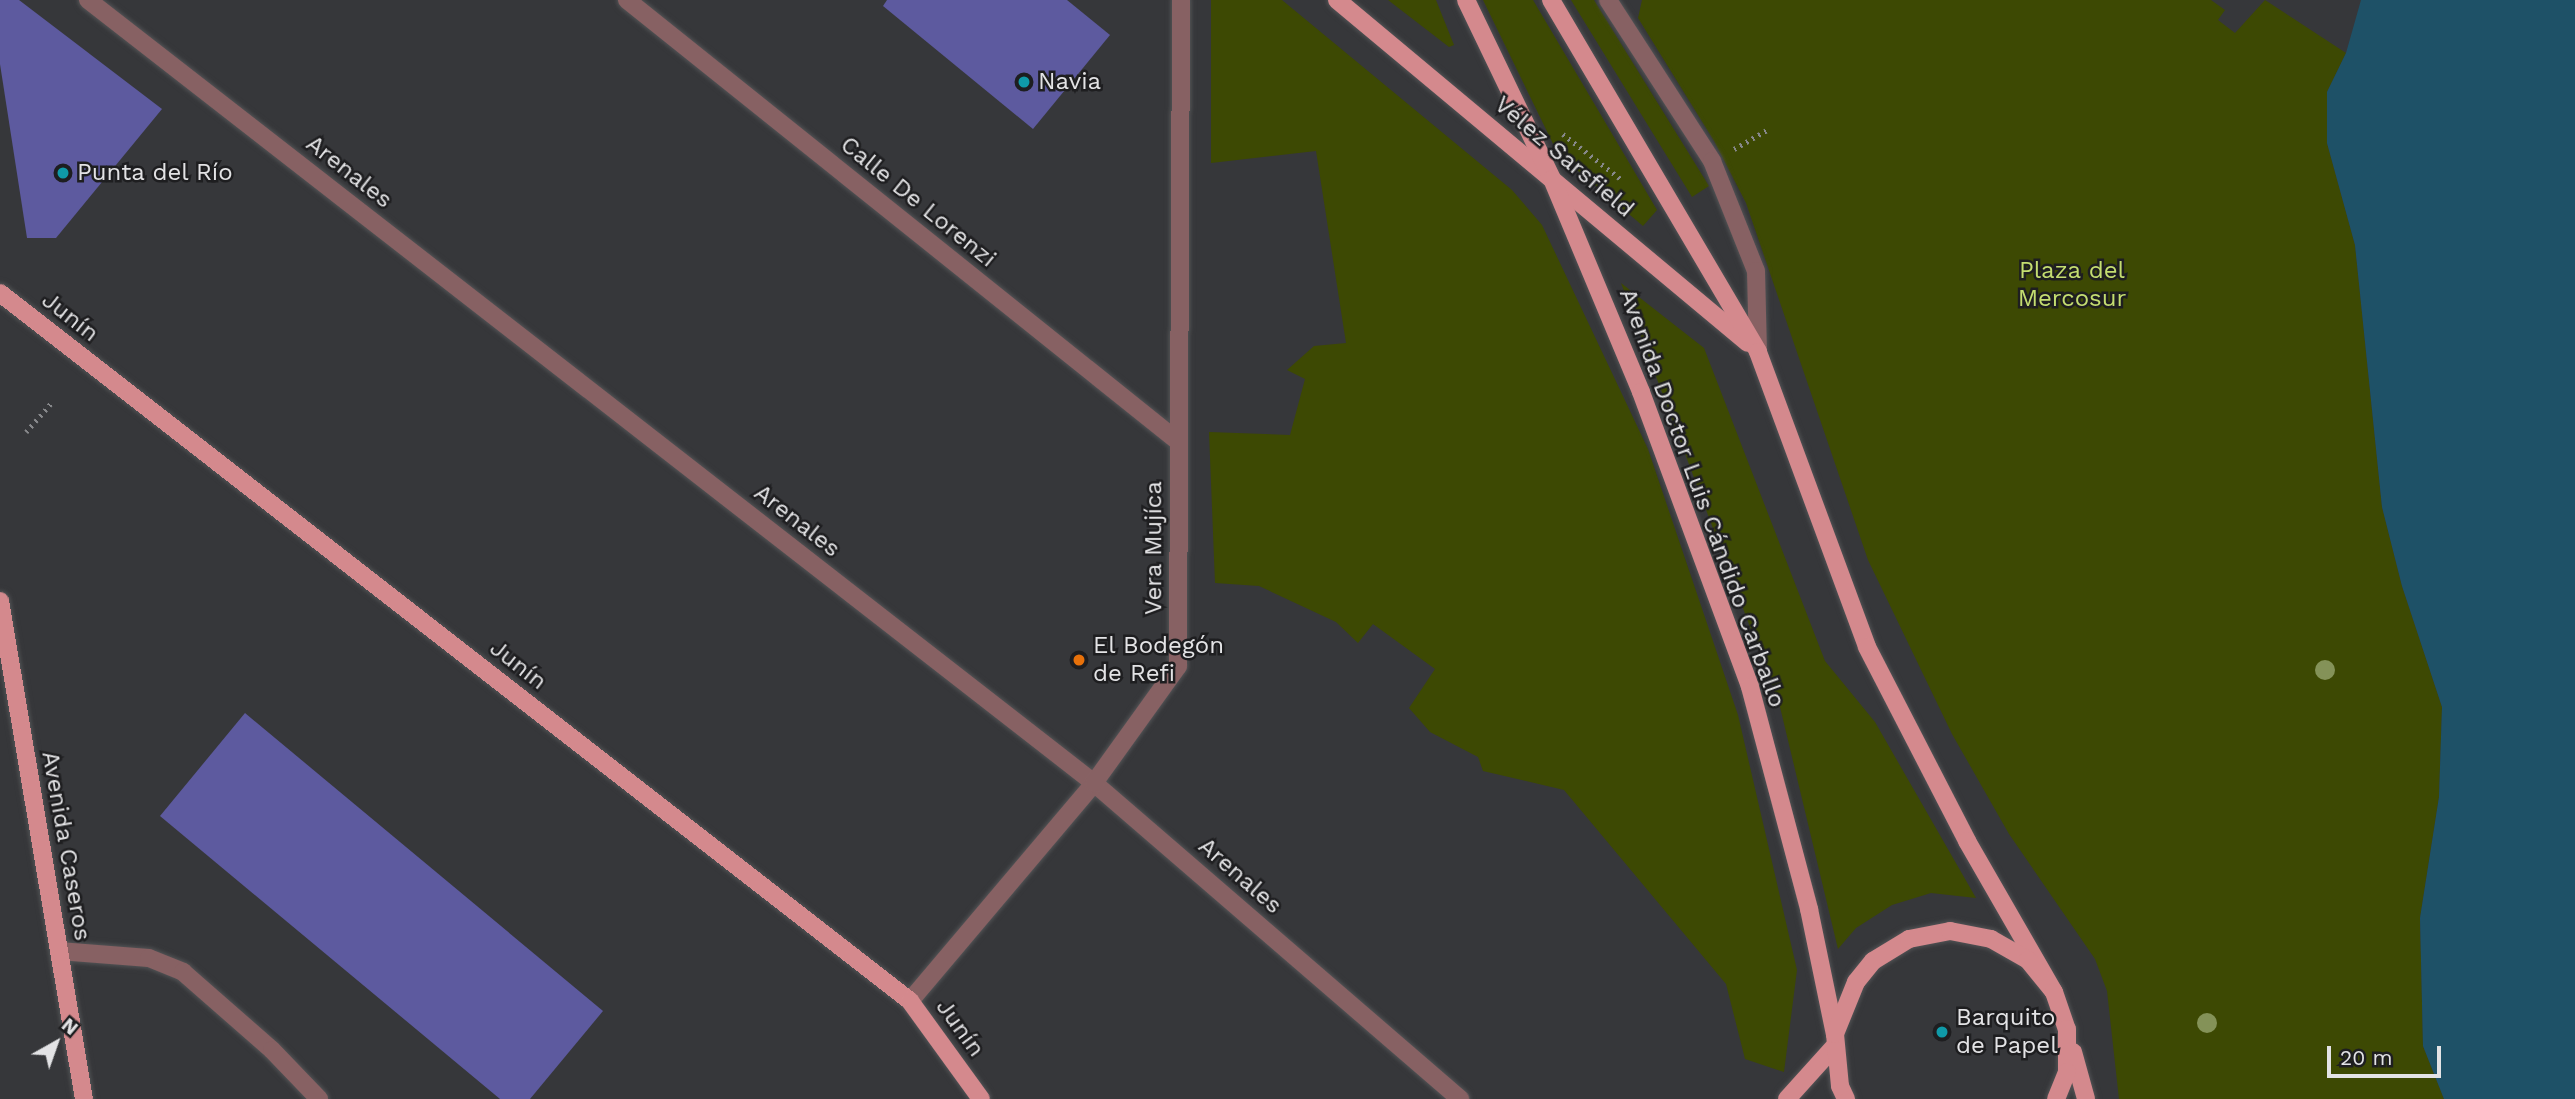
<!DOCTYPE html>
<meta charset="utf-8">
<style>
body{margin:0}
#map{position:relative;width:2575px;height:1099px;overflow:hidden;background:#36373a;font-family:"Work Sans",sans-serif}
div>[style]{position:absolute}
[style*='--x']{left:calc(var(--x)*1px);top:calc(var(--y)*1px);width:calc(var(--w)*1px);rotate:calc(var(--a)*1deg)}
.green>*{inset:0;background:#3d4903}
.water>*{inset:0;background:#1e5167}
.building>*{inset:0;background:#5d5a9f}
.path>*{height:4.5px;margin-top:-2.25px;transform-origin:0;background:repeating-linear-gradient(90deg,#87888b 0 2px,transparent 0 7px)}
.roads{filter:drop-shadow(0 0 2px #525355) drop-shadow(0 0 2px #525355)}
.minor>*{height:18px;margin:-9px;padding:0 9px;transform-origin:9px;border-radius:9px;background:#876163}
.major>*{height:18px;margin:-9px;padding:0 9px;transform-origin:9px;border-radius:9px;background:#d4898d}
.trees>*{width:20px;height:20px;margin:-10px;border-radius:50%;background:#849258}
.dots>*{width:19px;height:19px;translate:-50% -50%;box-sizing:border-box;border:4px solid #1e1e20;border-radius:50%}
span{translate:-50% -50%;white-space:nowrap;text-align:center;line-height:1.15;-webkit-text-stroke:5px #1e1e20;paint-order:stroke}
.poi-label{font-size:24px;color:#e3e3e5}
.left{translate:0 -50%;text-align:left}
.street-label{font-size:24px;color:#e3e3e5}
.park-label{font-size:24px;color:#c4dd70}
.north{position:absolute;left:21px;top:1008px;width:70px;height:70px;-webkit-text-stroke:5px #1e1e20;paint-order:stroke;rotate:40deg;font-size:19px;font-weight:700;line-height:28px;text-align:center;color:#e3e3e5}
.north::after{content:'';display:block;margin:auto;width:24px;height:32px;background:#e3e3e5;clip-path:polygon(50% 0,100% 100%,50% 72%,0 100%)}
.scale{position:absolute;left:2327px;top:1046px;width:114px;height:32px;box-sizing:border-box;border:4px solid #e3e3e5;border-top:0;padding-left:9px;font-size:21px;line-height:24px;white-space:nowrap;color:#e3e3e5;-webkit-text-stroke:5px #1e1e20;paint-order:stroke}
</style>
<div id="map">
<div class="green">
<div style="clip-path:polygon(1211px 0,1282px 0,1512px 190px,1542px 225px,1648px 449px,1738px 715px,1797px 970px,1784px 1072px,1745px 1059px,1726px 984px,1564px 790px,1483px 771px,1478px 757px,1430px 732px,1409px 708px,1435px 669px,1373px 624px,1358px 643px,1336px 622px,1259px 586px,1215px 583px,1209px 432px,1290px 435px,1305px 379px,1287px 370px,1314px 346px,1346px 343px,1316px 151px,1211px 163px)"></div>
<div style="clip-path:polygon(1388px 0,1436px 0,1454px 45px,1449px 47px)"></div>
<div style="clip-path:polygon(1483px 0,1533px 0,1657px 210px,1643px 226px,1558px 154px)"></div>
<div style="clip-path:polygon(1571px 0,1594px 0,1709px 186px,1692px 197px)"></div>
<div style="clip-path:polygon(1642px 0,2211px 0,2225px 10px,2218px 20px,2235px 33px,2265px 0,2346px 53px,2327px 92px,2327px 143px,2355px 245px,2382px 507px,2402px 586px,2442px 707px,2439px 797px,2420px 918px,2423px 1046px,2444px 1099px,2119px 1099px,2107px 991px,2095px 959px,2009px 834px,1952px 734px,1868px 560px,1746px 203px,1714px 141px,1638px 18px)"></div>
<div style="clip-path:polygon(1621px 283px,1704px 348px,1825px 661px,1875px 722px,1976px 898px,1931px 893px,1892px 905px,1856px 928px,1838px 949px,1780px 707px)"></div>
</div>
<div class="water">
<div style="clip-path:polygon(2361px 0,2575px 0,2575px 1099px,2444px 1099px,2423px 1046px,2420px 918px,2439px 797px,2442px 707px,2402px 586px,2382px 507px,2355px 245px,2327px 143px,2327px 92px,2346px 53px)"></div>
</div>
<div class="building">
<div style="clip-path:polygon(0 0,19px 0,162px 109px,56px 238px,27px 238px,0 64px)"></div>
<div style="clip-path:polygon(887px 0,1067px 0,1110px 35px,1033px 129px,883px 6px)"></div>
<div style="clip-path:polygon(245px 713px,603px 1011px,530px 1099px,500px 1099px,160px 816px)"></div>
</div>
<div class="path">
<div style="--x:1563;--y:134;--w:75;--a:37.9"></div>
<div style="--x:1734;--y:149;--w:38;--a:-30"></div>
<div style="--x:26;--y:432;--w:38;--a:-49"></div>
</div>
<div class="roads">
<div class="minor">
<div style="--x:88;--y:0;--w:1275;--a:37.89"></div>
<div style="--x:1094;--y:783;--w:484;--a:40.8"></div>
<div style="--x:627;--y:0;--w:707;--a:38.69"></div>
<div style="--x:1608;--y:0;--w:192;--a:57.1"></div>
<div style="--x:1712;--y:161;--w:118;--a:68.2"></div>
<div style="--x:1756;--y:271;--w:81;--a:88.6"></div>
<div style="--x:59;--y:951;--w:90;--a:4.4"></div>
<div style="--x:149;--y:958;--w:37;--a:22"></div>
<div style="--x:183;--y:972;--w:118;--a:41.2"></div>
<div style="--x:272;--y:1050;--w:68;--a:46.2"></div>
<div style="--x:910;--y:1001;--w:285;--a:-49.8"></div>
<div style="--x:1094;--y:783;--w:144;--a:-54.3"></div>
<div style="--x:1178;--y:666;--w:666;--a:-89.74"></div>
</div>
<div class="major">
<div style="--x:1337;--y:0;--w:535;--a:39.85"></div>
<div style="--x:1466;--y:0;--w:199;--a:64.3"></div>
<div style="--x:1552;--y:179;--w:231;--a:67.3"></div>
<div style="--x:1641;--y:392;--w:314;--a:69.7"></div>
<div style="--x:1750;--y:687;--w:230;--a:75.1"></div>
<div style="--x:1809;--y:909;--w:128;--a:78.3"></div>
<div style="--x:1551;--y:0;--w:408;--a:59.5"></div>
<div style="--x:1758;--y:352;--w:314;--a:69.7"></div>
<div style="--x:1867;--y:647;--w:218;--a:62.7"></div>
<div style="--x:1967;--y:841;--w:174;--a:60.1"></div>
<div style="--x:0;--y:293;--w:1153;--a:37.88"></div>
<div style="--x:910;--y:1001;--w:121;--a:54.1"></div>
<div style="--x:0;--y:601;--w:505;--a:80.43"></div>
<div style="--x:2073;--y:1052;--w:49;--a:74.5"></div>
<div style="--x:1787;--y:1099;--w:69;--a:-48"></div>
<div style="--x:1846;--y:1099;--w:14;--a:-115"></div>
<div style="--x:1840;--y:1086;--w:52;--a:-95.5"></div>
<div style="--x:1835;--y:1034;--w:56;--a:-68"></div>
<div style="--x:1856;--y:982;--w:27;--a:-51"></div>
<div style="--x:1873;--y:961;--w:42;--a:-31.4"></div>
<div style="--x:1909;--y:939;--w:42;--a:-11"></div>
<div style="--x:1950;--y:931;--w:42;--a:11"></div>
<div style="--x:1991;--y:939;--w:43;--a:29.6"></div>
<div style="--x:2028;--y:960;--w:41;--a:50.9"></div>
<div style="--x:2054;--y:992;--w:39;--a:71"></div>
<div style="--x:2067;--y:1029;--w:43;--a:90"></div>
<div style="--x:2067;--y:1072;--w:29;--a:112"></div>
</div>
</div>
<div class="trees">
<div style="left:2325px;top:670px"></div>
<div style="left:2207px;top:1023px"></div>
</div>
<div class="dots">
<div style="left:1024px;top:82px;background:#0f9aa8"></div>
<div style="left:63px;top:173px;background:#0f9aa8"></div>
<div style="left:1079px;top:660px;background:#e8710a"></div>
<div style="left:1942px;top:1032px;background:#0f9aa8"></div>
</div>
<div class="poi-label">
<span class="left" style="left:1038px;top:82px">Navia</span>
<span class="left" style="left:77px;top:173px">Punta del Río</span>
<span class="left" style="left:1093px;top:660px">El Bodegón<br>de Refi</span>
<span class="left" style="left:1956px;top:1032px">Barquito<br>de Papel</span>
</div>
<div class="street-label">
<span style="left:1564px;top:157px;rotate:40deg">Vélez Sarsfield</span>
<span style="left:349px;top:172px;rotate:38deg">Arenales</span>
<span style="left:918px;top:202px;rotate:39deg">Calle De Lorenzi</span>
<span style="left:70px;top:317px;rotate:38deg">Junín</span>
<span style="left:1702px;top:498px;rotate:70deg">Avenida Doctor Luis Cándido Carballo</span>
<span style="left:797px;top:521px;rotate:38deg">Arenales</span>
<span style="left:1154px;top:548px;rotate:-90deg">Vera Mujíca</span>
<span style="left:518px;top:665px;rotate:38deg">Junín</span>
<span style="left:66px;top:846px;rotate:80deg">Avenida Caseros</span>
<span style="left:1240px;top:876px;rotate:41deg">Arenales</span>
<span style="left:960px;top:1028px;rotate:54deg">Junín</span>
</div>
<div class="park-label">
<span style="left:2072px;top:285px">Plaza del<br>Mercosur</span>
</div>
<div class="north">N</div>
<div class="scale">20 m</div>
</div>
